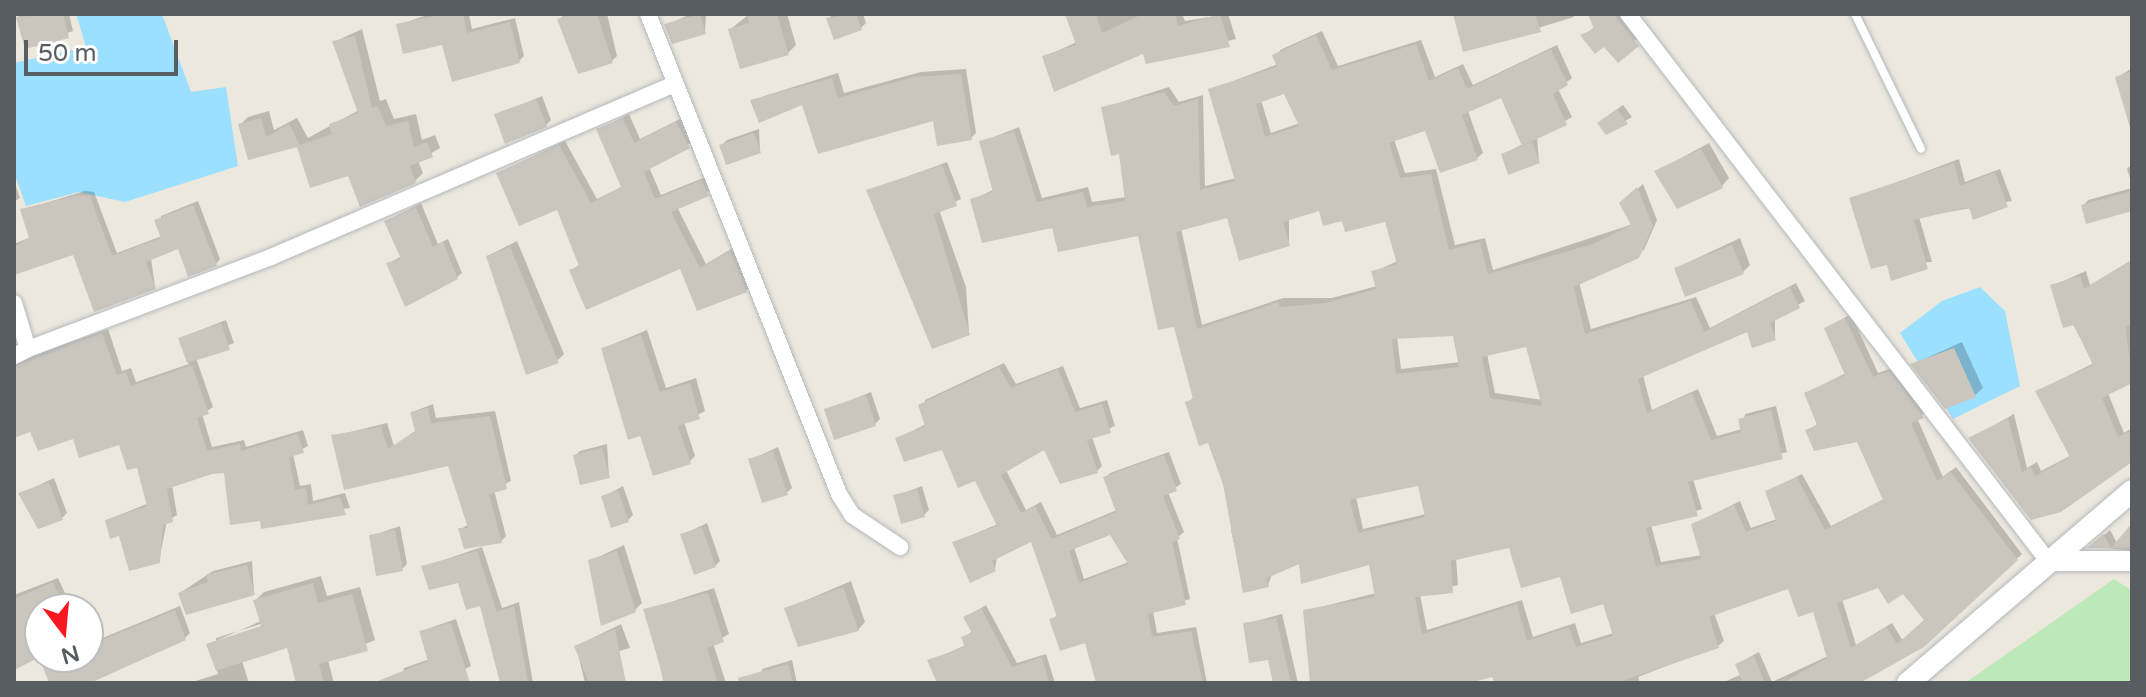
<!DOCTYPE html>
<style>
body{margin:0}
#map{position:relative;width:2146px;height:697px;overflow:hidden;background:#ede8de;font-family:"Varela Round",sans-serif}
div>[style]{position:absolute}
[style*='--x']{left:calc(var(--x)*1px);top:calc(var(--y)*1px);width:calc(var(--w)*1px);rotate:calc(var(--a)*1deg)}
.green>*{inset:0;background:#bde8b7}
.water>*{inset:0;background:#9ce0ff}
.shadow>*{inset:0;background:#0003}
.building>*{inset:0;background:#cac5bd}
.roads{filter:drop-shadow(0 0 2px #b4b8bd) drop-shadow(0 0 2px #b4b8bd)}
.service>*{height:8px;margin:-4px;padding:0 4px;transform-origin:4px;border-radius:4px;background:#fff}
.minor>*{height:16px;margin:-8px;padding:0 8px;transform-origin:8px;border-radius:8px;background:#fff}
.tertiary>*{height:20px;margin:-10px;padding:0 10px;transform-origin:10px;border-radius:10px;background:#fff}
.secondary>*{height:22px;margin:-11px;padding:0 11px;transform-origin:11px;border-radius:11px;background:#fff}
span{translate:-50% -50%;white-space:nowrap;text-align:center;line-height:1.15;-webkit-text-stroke:6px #fff;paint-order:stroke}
.frame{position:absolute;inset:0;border:16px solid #575d61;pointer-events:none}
.north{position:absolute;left:24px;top:593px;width:80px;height:80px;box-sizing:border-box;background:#fff;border:2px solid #bcbec0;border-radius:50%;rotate:164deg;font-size:22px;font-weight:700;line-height:32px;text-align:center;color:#575d61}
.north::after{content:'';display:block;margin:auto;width:28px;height:36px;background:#fa1720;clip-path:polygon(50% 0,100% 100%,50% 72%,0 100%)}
.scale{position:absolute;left:24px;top:40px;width:154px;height:36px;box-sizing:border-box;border:4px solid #575d61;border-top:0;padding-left:10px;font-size:24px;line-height:28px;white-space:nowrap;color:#575d61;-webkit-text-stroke:6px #fff;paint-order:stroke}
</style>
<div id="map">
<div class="green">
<div style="clip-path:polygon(2114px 579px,2131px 590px,2132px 683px,1965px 683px)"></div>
</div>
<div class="water">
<div style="clip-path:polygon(76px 14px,162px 14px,191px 92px,226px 87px,238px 166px,125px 202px,79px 192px,26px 206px,14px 173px,14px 63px,86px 47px)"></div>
<div style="clip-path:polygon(1980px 287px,2005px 311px,2020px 386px,1953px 419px,1900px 333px,1942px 301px)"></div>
</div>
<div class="shadow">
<div style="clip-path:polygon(18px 14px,69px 14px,73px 31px,26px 47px)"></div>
<div style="clip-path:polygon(430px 14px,469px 14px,472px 29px,515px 18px,524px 56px,519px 61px,443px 42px,398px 25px)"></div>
<div style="clip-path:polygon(566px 14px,607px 14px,617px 56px,612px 61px,559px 19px)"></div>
<div style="clip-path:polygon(706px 14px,705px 32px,666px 25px,691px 14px)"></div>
<div style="clip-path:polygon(749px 14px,787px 14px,796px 45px,788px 53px,731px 29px)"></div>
<div style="clip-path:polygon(833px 14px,863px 14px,866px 23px,861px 28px,829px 18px)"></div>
<div style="clip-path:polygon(1067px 14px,1182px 14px,1185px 21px,1228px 14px,1236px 39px,1147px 62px,1144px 51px,1044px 57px,1077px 42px)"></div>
<div style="clip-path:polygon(1455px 14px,1572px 14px,1574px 17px,1465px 50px)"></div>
<div style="clip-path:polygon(1591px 14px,1622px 14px,1642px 39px,1604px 44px,1583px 35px,1595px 27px)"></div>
<div style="clip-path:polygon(362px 29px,380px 101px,386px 99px,394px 119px,416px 114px,422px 140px,435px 135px,440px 148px,418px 161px,423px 173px,415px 181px,350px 173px,298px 145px,249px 158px,240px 125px,248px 117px,269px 111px,274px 130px,297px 118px,308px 138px,359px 110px,334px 42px)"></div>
<div style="clip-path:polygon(evenodd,1322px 31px,1338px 66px,1421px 40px,1435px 77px,1463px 64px,1473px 85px,1557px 45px,1572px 78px,1558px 89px,1572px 117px,1537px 137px,1539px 162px,1503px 154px,1523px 144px,1502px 95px,1468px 111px,1483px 153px,1477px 158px,1427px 128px,1394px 139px,1405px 173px,1436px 169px,1455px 245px,1485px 238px,1493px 270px,1633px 224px,1621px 204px,1643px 184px,1657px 220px,1644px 250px,1579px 282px,1591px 329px,1696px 297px,1710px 328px,1796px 283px,1805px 301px,1775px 318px,1775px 338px,1748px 330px,1643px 375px,1652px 410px,1698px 389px,1717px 436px,1742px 429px,1745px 414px,1776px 406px,1787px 452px,1693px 479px,1702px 509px,1651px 525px,1661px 562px,1702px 555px,1693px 525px,1740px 501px,1751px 528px,1777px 519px,1767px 492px,1802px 474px,1831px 526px,1884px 499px,1858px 440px,1807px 431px,1819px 423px,1806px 393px,1846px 373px,1826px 328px,1851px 314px,1878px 373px,1895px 367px,1928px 411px,1917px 418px,1943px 477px,1956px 467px,2022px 554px,1923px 645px,1847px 683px,1722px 683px,1742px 674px,1737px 664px,1759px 652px,1772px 682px,1828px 656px,1814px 609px,1789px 587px,1714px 613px,1724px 641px,1718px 646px,1638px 677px,1640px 683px,1498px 683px,1493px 674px,1461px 683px,1312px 683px,1305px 611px,1376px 593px,1370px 563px,1301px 562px,1272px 574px,1268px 585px,1245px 591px,1231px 530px,1236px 524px,1209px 441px,1187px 403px,1194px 397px,1175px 325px,1140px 234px,1053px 225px,972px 200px,995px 189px,981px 142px,1019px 127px,1042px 198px,1088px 187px,1092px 202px,1126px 197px,1120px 152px,1103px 108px,1169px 87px,1179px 102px,1203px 95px,1205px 186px,1236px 178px,1210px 90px,1278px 64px,1280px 50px,1322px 31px,1285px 92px,1300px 123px,1271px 133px,1261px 100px,1285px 92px,1322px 31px,1321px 209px,1344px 219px,1386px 219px,1398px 261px,1373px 272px,1377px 286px,1332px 298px,1283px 298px,1202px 325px,1181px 228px,1228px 215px,1289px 245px,1289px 218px,1321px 209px,1322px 31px,1455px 334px,1460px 362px,1401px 369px,1397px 337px,1455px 334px,1322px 31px,1528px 345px,1543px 400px,1495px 393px,1487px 354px,1528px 345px,1322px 31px,1420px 483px,1426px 514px,1363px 529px,1356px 497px,1420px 483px,1322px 31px,1510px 545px,1604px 601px,1614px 633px,1581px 643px,1575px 623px,1533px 637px,1522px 600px,1427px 630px,1420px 595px,1458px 585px,1456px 558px,1510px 545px,1322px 31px,1879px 586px,1903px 592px,1926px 620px,1903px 641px,1892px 623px,1856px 645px,1842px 599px,1879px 586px)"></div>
<div style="clip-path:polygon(2132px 68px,2132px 135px,2117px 78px)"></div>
<div style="clip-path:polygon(966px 69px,976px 133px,971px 138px,935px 118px,752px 100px,838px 73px,844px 93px,921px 72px)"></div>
<div style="clip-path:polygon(542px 96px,551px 120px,546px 125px,497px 115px)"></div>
<div style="clip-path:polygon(1623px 105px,1632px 117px,1607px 132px,1605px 118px)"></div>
<div style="clip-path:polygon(629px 114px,640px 139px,682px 118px,694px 141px,649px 167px,661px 195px,708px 176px,713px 189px,677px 207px,706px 264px,736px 246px,751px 285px,746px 291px,681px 266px,572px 270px,580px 264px,558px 207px,498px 173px,565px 141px,597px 199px,623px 186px,598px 130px)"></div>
<div style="clip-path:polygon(759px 129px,760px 151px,722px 145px,727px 140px)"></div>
<div style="clip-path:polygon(1709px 143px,1729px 178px,1722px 186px,1657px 171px)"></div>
<div style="clip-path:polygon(1959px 159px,1965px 182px,2000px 169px,2012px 201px,1919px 217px,1932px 262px,1888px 263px,1852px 199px)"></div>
<div style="clip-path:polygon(947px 162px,961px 199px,939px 210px,966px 287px,969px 333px,868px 191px)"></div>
<div style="clip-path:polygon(2132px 164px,2132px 185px,2127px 169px)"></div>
<div style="clip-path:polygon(14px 181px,20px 198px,14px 202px)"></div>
<div style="clip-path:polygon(2132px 188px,2132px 207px,2083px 206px,2088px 200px)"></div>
<div style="clip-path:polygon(85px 191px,94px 192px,117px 253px,162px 236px,161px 216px,198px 201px,220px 259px,216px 264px,179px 247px,151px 258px,155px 287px,74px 253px,14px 273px,14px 244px,31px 237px,22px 210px)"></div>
<div style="clip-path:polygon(421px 203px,438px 244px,448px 239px,462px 273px,456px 278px,389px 263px,402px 256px,386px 221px)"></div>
<div style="clip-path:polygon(1740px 238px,1750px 265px,1742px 273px,1676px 268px)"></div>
<div style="clip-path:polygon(517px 241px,564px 354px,557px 361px,488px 256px)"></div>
<div style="clip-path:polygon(2132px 260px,2132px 380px,2108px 393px,2124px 433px,2132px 428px,2132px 460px,2060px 511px,1970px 439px,2014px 414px,2027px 468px,2037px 462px,2041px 471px,2072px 455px,2037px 391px,2094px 363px,2052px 286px,2086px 271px,2090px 285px)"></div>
<div style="clip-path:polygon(226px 320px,234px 343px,196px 358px,213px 407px,202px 414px,212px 447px,244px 440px,246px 447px,303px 430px,308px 446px,293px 454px,300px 486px,311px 484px,313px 501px,345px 493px,350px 508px,261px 519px,225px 471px,211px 472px,172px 485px,177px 515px,167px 521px,159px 561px,107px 520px,149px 503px,138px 465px,120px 443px,32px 429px,14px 436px,14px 362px,108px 329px,122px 371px,131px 368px,136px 382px,189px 364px,180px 338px)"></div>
<div style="clip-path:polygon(647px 330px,666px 388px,696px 378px,705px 411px,684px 422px,695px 456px,689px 462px,641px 433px,604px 348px)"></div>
<div style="clip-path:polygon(1962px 342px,1983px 388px,1975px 395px,1913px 364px)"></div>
<div style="clip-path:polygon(evenodd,1004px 363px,1016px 384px,1063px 366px,1080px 408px,1107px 400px,1115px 426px,1092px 437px,1102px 466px,1097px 471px,1045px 447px,1006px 470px,1026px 510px,1041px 502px,1057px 535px,1117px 510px,1105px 478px,1110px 473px,1169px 452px,1181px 484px,1168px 492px,1184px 532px,1177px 538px,1190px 599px,1153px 611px,1157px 633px,1196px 627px,1207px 683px,1112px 683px,1087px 640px,1052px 620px,1058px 614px,1032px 539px,997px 557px,995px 569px,955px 542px,998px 524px,976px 479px,943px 447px,897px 439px,926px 424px,925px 400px,1004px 363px,1110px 532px,1129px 562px,1084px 579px,1074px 547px,1110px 532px)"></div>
<div style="clip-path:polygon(871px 392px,880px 419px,875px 424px,826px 410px)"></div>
<div style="clip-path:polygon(433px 404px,436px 418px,495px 411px,511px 481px,494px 490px,506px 536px,501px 541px,461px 529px,469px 524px,449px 464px,334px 436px,387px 423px,394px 446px,417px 430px,412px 412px)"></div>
<div style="clip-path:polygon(607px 444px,609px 476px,575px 456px,580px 451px)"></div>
<div style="clip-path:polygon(778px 447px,792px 488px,786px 493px,750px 460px)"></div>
<div style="clip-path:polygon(54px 478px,67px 513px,62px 518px,20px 494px)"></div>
<div style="clip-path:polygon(623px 486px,633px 515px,628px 520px,603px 497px)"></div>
<div style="clip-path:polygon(922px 486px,929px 510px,924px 515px,896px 496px)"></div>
<div style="clip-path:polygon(707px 523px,720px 561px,715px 566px,682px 535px)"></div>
<div style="clip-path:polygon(400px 526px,407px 564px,402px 569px,371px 536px)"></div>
<div style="clip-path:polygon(2132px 526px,2132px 551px,2091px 546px,2110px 530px,2117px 543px)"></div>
<div style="clip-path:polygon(624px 545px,642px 603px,635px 610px,590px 561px)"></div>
<div style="clip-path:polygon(482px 547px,502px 608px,519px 602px,533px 683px,502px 683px,482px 604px,459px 581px,423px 567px)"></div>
<div style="clip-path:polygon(252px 561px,254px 593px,180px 593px,213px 571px)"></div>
<div style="clip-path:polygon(evenodd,321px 576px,327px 596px,360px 587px,375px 640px,328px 660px,334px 683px,299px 683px,288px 646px,242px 661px,249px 683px,189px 683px,218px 674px,209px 644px,261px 621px,256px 600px,264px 592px,321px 576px,270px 621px,271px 625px,216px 643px,216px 638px,270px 621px)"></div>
<div style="clip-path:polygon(58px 578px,71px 606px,40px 609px,14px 668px,14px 595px)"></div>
<div style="clip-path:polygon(851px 581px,865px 622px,858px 630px,786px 609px)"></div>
<div style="clip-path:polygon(714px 588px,729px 634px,713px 643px,726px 683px,664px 683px,646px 610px)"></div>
<div style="clip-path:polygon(986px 605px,1017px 663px,1046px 654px,1055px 683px,940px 683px,930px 661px,966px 645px,963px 637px,973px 631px,966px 618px)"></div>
<div style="clip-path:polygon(180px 606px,190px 633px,185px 638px,71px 683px,63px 657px,88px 657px,88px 644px)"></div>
<div style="clip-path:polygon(1282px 614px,1298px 683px,1275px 683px,1270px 658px,1245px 624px)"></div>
<div style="clip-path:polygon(456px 619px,471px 666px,438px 683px,400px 683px,404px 668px,430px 659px,421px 631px)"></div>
<div style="clip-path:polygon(621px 624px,630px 648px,606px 655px,615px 683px,585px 683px,576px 646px)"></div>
<div style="clip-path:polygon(792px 660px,797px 683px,760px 683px,762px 669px)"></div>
</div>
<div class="building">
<div style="clip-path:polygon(63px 14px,69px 38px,25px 49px,16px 17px)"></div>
<div style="clip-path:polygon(444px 14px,463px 14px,467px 33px,510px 22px,520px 63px,452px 82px,442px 45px,403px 54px,396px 24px)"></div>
<div style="clip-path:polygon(573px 14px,597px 14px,613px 63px,578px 74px,557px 19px)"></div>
<div style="clip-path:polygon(700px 14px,706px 34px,672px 44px,664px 24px)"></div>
<div style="clip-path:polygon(747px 14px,777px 14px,789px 55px,740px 69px,728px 29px,749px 23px)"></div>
<div style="clip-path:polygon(856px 14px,862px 30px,834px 40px,826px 18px)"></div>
<div style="clip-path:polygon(1065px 14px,1096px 14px,1102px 33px,1143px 14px,1175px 14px,1178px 26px,1220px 14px,1230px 47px,1146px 64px,1143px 54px,1054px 92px,1042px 56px,1076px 45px)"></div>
<div style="clip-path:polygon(1453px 14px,1535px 14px,1541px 32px,1463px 52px)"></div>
<div style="clip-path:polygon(1588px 14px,1614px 14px,1639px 46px,1618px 63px,1604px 47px,1595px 54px,1580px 35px,1594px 29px)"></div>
<div style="clip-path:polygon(evenodd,1316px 35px,1332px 70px,1416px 44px,1429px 81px,1458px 68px,1467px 89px,1551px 49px,1568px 85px,1553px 94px,1567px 125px,1522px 146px,1501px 98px,1462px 115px,1478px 160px,1440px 173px,1425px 131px,1389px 143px,1400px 178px,1431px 174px,1449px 250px,1480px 242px,1488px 274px,1593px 244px,1631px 225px,1619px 203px,1637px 187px,1653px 226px,1639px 258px,1574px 287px,1585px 334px,1691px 301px,1704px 332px,1790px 287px,1800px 308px,1770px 323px,1776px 340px,1752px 348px,1747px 332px,1638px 379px,1647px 413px,1692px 393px,1711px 440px,1741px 432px,1738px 419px,1771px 410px,1783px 459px,1688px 482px,1698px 516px,1646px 528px,1656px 566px,1701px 559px,1691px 524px,1734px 505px,1746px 532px,1776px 521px,1765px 491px,1788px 481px,1797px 478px,1825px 530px,1883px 500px,1857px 442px,1814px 451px,1805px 430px,1817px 425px,1804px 393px,1845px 375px,1824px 328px,1845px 318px,1873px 377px,1889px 371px,1924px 418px,1911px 423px,1937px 481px,1950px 471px,2018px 560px,1924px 647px,1860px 683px,1782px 683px,1827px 658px,1813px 612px,1798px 617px,1788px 589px,1709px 617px,1719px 648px,1616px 683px,1495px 683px,1492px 677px,1469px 683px,1310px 683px,1303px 610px,1375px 597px,1369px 565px,1301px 584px,1299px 564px,1267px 578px,1269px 587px,1243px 593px,1223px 484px,1208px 443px,1199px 446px,1185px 402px,1193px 399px,1174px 327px,1158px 330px,1138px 236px,1058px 252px,1052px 228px,982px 243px,970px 199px,993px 192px,979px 141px,1014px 131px,1037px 202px,1083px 192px,1087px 207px,1125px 201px,1119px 154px,1111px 156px,1101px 107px,1164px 92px,1174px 106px,1198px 99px,1200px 190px,1235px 181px,1208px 89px,1277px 67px,1272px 55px,1316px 35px,1284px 94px,1299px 126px,1265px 137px,1256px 104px,1284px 94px,1316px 35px,1319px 211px,1323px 226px,1342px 221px,1345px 232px,1385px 222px,1397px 264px,1371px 271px,1376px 289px,1325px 303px,1280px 307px,1278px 302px,1197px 329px,1176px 232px,1227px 218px,1239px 261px,1290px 246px,1283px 222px,1319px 211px,1316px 35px,1453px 336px,1459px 367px,1396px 374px,1392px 339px,1453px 336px,1316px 35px,1526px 347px,1542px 406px,1490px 398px,1482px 357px,1526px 347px,1316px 35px,1418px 486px,1425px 517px,1358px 533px,1350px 500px,1418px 486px,1316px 35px,1509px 548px,1521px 588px,1560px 577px,1571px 614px,1603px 604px,1613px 636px,1576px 647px,1569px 627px,1527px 641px,1517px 604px,1422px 634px,1415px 597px,1453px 593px,1451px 561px,1509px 548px,1316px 35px,1878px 588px,1888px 604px,1903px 594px,1924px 620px,1897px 644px,1886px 627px,1851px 648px,1837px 603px,1878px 588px)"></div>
<div style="clip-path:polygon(355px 36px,372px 108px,378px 106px,386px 126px,408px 121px,414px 147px,427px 142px,433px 157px,410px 166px,416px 183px,360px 207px,348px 176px,310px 188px,297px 147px,248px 160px,238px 124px,261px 118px,266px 137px,289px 124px,300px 145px,332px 134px,329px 124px,358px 113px,332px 41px)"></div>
<div style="clip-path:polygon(2132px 71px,2132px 121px,2128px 121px,2115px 77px)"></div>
<div style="clip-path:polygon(961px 74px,972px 140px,937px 146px,933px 121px,818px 154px,802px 105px,759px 123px,750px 100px,832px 78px,838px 98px,914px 77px)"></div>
<div style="clip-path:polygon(536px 99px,547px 127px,505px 144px,494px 114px)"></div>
<div style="clip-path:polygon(1617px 109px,1628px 124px,1606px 135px,1597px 123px)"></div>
<div style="clip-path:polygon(623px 118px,634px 143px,676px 122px,690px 148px,644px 172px,655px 199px,702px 180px,709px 196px,671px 212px,700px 268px,730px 250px,747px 292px,697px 311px,680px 269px,586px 310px,569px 270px,579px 266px,557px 210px,519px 226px,496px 173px,559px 145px,591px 203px,621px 187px,596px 129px)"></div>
<div style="clip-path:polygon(754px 133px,761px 153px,726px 165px,719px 145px)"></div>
<div style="clip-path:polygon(1532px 142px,1540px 163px,1508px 175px,1501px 154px)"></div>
<div style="clip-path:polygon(1701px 149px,1723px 188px,1677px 209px,1654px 171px)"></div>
<div style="clip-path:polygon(1954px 163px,1960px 186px,1995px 172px,2008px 207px,1973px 220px,1969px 207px,1914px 220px,1928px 269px,1891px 281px,1887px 265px,1871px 269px,1849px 198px)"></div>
<div style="clip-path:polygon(942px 165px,957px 206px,934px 214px,970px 335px,932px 349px,866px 190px)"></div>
<div style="clip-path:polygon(2132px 191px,2132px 211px,2086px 224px,2081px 205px)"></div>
<div style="clip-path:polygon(79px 195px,90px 196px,112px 256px,161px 238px,154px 220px,193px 205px,217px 266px,188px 277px,178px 249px,146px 262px,156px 289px,94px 312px,73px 255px,14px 275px,14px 247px,29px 238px,20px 209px)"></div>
<div style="clip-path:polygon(416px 207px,433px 247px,443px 242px,458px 279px,405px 307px,386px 263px,401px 259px,384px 221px)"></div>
<div style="clip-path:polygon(1732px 245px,1744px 274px,1685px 297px,1674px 268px)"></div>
<div style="clip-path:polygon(510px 247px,559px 363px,526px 375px,486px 256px)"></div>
<div style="clip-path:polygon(2132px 260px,2132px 323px,2126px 327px,2132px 383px,2102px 398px,2118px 437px,2132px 430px,2132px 462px,2061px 512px,2031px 520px,1968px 438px,2008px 418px,2022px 472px,2031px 467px,2035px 476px,2070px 457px,2035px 391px,2093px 365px,2074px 325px,2063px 328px,2050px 285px,2080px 276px,2084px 289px)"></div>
<div style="clip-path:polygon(221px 323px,230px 350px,187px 363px,178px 338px)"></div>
<div style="clip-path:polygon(102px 333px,117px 375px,126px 372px,131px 386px,192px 365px,209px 414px,197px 418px,207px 451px,240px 444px,241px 451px,298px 434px,304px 453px,289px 457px,295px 490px,306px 488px,308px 505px,340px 497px,346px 515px,261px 529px,260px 521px,230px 525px,224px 473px,212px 474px,167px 489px,173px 522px,163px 525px,160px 563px,129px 571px,119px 536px,110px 539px,105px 520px,147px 506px,137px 468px,127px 470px,119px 445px,79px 458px,73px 439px,38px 451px,30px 432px,14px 438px,14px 367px)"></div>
<div style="clip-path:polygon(641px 335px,660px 392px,690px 383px,700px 419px,678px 426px,691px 464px,653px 476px,640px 436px,628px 440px,601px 348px)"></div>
<div style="clip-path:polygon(1954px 348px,1976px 397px,1945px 409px,1910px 364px)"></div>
<div style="clip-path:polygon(evenodd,999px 367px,1011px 388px,1058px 369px,1075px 412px,1102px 404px,1111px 433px,1087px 440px,1098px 473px,1060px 484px,1044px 450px,1001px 475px,1021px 513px,1035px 506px,1052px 539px,1116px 512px,1103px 477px,1164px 455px,1177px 491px,1163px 496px,1180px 539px,1172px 542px,1186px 605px,1148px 614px,1152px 637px,1191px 631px,1203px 683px,1096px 683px,1085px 643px,1060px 651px,1049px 619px,1057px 617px,1031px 542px,992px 561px,996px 571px,970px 583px,952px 542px,997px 526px,975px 481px,958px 488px,942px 450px,904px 462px,895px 438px,925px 426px,918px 405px,999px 367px,1110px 535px,1128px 564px,1079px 583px,1069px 551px,1110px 535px)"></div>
<div style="clip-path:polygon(866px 395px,876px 426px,834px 440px,824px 409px)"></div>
<div style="clip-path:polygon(428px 408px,431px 423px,490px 416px,507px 489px,489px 494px,502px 543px,464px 549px,458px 528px,468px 528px,448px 466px,344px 490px,331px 435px,381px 427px,388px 449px,415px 431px,410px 412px)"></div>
<div style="clip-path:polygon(602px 448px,610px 478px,580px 485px,573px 455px)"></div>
<div style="clip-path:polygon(773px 451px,788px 495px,762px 503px,748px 459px)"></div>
<div style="clip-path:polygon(49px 482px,63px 520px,38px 529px,18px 493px)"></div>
<div style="clip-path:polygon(917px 489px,925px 517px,901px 524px,893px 495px)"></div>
<div style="clip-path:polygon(618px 490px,629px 522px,611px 528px,601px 496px)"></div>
<div style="clip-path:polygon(2132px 523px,2132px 548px,2087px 548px,2103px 534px,2111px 548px)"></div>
<div style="clip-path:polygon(702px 527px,716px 567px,694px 575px,680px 534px)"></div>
<div style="clip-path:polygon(395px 530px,403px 571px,376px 576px,369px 535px)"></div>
<div style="clip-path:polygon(477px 551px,497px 612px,514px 606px,528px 683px,500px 683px,480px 606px,466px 610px,458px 583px,429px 590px,421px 566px)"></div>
<div style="clip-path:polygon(617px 551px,636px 612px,601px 626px,588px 560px)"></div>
<div style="clip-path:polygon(247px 565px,255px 595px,186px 615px,178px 593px,208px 582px,206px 575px)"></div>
<div style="clip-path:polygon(53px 582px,65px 609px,40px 609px,40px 657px,14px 670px,14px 599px)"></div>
<div style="clip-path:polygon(313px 583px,318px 603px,352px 594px,368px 651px,319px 664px,324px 683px,296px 683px,287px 648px,216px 671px,206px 644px,261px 626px,253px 600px)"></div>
<div style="clip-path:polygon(843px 587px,859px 631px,798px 647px,784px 608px)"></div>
<div style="clip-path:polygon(708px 593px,724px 642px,707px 648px,718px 683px,665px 683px,643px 609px)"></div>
<div style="clip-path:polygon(981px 608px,1012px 667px,1042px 657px,1049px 683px,937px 683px,927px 660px,965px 647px,961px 637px,972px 633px,963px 617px)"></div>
<div style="clip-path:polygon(175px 610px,186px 640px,90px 683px,49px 683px,42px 664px,88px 657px,88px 646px)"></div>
<div style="clip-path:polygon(1276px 618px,1291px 683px,1273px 683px,1268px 660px,1249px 663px,1243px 623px)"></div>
<div style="clip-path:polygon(451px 623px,470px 683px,373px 683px,428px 661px,419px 631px)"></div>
<div style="clip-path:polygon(615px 629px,626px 683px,589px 683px,574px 646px)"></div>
<div style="clip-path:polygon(1754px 656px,1765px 683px,1743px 683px,1735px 664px)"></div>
<div style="clip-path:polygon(788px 664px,793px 683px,739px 683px,738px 678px)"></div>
</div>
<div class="roads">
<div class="service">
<div style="--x:1855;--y:14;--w:150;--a:63.9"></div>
</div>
<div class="minor">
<div style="--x:648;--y:14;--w:517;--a:68.3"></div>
<div style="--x:839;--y:494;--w:25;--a:58"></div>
<div style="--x:852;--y:515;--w:58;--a:33.7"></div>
<div style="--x:1628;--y:14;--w:690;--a:52.48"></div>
<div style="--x:14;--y:303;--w:48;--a:73.1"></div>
<div style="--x:28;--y:349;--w:16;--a:153"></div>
<div style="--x:28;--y:349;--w:260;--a:-20.7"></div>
<div style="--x:271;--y:257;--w:439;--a:-23.2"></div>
</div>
<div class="tertiary">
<div style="--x:2048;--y:561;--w:84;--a:0"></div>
</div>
<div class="secondary">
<div style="--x:1908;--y:683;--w:295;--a:-40.6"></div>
</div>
</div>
<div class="frame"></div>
<div class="north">N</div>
<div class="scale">50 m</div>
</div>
